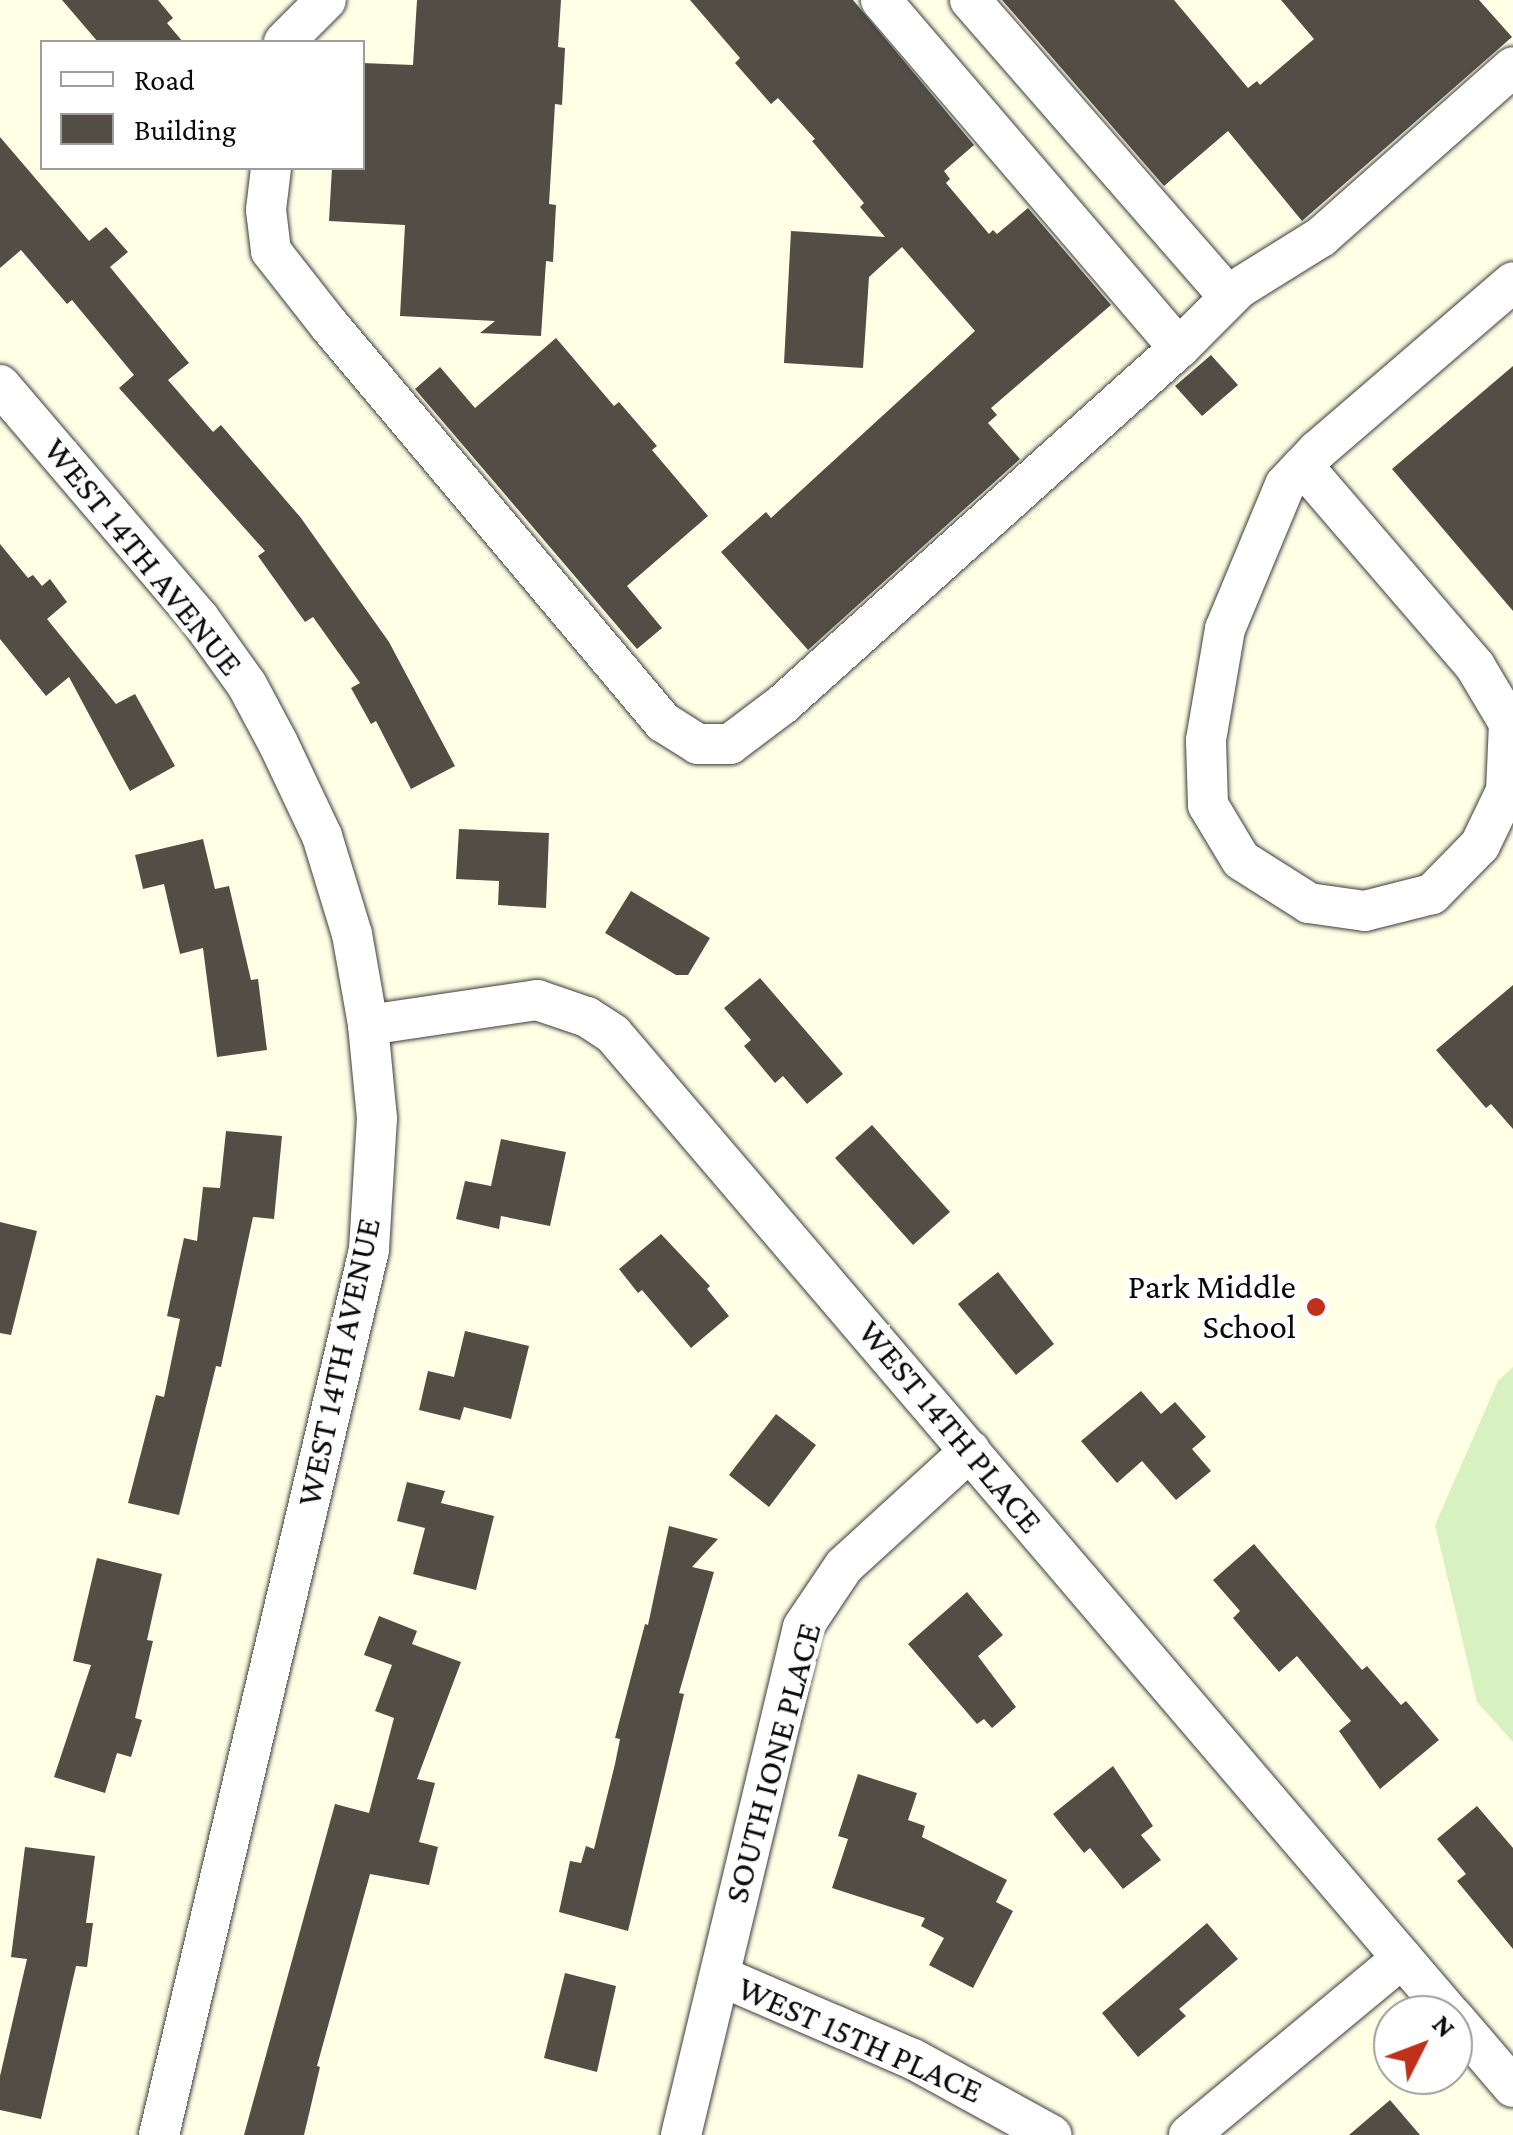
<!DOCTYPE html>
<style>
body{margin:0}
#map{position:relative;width:1513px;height:2135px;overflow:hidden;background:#ffffe6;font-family:"Crimson Pro",serif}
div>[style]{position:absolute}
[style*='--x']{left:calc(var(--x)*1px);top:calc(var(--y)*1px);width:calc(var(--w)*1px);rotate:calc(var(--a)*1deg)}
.pitch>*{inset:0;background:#d8f1c1}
.building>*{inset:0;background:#524d45}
.roads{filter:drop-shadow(0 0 2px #3c3c3c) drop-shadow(0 0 2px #3c3c3c)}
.minor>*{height:40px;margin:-20px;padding:0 20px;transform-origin:20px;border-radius:20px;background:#fff}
.dots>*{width:28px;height:28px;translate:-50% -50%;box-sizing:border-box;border:5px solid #fff;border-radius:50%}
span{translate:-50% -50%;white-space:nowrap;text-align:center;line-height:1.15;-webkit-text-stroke:10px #fff;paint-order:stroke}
.street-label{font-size:35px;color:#090909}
.poi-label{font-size:35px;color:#090909}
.right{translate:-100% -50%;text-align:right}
.legend{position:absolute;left:40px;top:40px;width:325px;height:130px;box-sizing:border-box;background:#fff;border:2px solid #9d9d9d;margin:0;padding:12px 18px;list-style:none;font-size:30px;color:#090909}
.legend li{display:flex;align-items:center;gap:20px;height:50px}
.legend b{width:50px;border:2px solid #9d9d9d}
.north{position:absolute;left:1373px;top:1995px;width:100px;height:100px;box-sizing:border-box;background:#fff;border:2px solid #9d9d9d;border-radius:50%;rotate:48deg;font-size:28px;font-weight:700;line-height:40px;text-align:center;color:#090909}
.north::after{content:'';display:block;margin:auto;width:35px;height:45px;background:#bf311b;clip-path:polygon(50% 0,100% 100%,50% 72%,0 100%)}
</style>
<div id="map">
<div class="pitch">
<div style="clip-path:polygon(1513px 1367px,1513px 1742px,1477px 1702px,1435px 1525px,1498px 1381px)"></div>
</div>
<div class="building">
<div style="clip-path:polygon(62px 0,158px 0,173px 18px,167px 23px,183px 42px,98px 42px)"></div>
<div style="clip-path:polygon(417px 0,561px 0,558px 47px,565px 48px,562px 105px,555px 104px,549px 204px,556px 205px,553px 262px,546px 261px,541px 336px,480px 333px,495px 321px,400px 316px,405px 225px,329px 221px,332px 168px,362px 168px,362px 63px,413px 65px)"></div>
<div style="clip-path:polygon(690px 0,853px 0,974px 145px,944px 171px,950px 179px,946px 183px,989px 234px,993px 230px,997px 234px,1028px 208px,1111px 305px,991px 408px,997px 415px,988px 423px,1020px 459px,808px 650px,721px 552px,766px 512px,771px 518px,975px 331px,902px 247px,869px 277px,863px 368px,784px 363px,791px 231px,885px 237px,860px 207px,864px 203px,812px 141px,815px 139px,778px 98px,771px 104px,735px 63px,740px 58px)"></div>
<div style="clip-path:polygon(1002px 0,1174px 0,1248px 88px,1257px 81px,1260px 85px,1314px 39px,1281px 0,1479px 0,1512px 37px,1302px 221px,1228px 131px,1164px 186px)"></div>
<div style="clip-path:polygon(0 137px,89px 241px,106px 227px,128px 252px,110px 267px,189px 363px,168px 380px,213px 432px,221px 425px,301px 518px,389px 642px,455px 766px,411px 789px,376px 721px,371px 724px,351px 688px,360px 683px,313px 617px,305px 622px,258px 556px,265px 551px,119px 388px,134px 375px,72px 300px,67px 304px,21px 250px,0 268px)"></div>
<div style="clip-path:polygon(556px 338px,614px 406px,619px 402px,657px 446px,652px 450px,708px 516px,627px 586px,662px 628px,637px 649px,415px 389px,440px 367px,475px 408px)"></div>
<div style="clip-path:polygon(1211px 355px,1238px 385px,1202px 416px,1175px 386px)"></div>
<div style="clip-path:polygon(1513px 366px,1513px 611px,1392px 469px)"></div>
<div style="clip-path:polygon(0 544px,28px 578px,33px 575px,42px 586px,50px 579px,67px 602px,47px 619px,116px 704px,135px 694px,175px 766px,130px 791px,69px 677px,46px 696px,0 639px)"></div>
<div style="clip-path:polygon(459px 829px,549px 833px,546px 908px,498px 905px,499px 881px,456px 879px)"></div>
<div style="clip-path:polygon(203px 839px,215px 889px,229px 886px,251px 980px,258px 979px,267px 1050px,217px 1057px,203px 948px,180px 954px,164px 884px,143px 889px,135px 855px)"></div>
<div style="clip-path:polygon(631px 891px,710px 938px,688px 975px,676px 975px,605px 933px)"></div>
<div style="clip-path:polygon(760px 978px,843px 1074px,807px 1104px,783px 1076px,775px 1083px,744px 1046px,751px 1040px,724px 1008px)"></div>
<div style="clip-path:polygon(1513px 985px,1513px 1129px,1491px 1104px,1486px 1108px,1436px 1050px)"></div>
<div style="clip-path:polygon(872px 1125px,950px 1212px,913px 1245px,835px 1158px)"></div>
<div style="clip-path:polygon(226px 1131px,282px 1136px,274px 1219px,253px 1217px,221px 1367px,216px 1366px,179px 1515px,128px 1503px,156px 1395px,164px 1397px,180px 1319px,167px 1316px,184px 1238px,197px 1241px,203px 1187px,220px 1188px)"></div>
<div style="clip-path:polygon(501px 1139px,566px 1152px,550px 1226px,501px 1216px,499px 1229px,456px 1219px,465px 1181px,491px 1186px)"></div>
<div style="clip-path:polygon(0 1222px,37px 1231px,11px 1335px,0 1333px)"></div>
<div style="clip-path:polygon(661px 1234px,710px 1286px,707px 1289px,729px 1316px,691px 1348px,642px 1290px,638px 1293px,619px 1269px)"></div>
<div style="clip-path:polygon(998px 1272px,1054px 1344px,1016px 1375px,958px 1304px)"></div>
<div style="clip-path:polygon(465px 1331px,529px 1346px,511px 1419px,464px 1407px,460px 1420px,419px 1410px,428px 1371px,454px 1377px)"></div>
<div style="clip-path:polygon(1141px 1391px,1161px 1414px,1175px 1402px,1206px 1437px,1192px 1449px,1211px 1471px,1176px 1500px,1142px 1461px,1117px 1483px,1081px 1441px)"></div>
<div style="clip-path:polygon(776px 1414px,816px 1445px,769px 1507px,729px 1475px)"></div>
<div style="clip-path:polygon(407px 1482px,445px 1491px,441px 1503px,494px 1516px,476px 1590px,413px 1574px,425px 1528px,397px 1521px)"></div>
<div style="clip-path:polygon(669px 1526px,718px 1539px,692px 1567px,714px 1572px,679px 1693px,684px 1694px,628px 1931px,559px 1912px,570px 1861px,581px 1863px,586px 1846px,594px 1849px,615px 1764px,620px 1739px,615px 1738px,645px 1624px,648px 1625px)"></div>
<div style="clip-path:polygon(1254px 1544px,1362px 1670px,1367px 1666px,1401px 1705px,1406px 1701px,1439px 1740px,1380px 1789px,1339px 1731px,1351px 1721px,1297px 1656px,1279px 1672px,1233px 1618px,1240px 1611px,1213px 1580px)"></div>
<div style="clip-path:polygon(97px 1558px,162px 1574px,147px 1640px,153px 1641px,135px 1718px,142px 1720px,131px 1757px,117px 1753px,105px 1793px,54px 1777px,91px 1665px,73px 1661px)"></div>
<div style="clip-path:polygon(967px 1592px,1003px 1635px,978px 1656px,1016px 1707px,992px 1728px,984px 1719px,977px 1724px,908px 1644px)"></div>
<div style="clip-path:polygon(379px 1616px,417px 1631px,412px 1644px,461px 1662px,417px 1779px,435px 1783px,419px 1842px,438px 1847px,429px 1885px,370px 1874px,317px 2066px,320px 2067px,304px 2135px,244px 2135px,335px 1804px,369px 1813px,394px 1718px,375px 1711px,392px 1665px,364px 1655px)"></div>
<div style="clip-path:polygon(1113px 1766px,1153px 1826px,1141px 1835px,1161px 1860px,1123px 1889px,1090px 1848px,1084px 1853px,1053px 1814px)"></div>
<div style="clip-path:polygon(858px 1774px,917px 1793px,908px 1820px,925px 1826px,922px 1837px,1007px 1880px,996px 1902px,1013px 1911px,973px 1988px,929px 1965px,944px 1938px,921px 1926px,925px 1918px,832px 1888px,848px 1839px,838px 1836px)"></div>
<div style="clip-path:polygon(1477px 1806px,1513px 1848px,1513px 1949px,1457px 1881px,1466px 1874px,1437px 1839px)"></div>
<div style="clip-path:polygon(25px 1847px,95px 1856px,86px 1923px,93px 1923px,87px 1967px,76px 1966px,41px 2119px,0 2110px,0 2076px,27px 1959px,11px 1957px)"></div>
<div style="clip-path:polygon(1207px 1923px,1238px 1959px,1179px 2009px,1186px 2016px,1138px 2057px,1102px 2013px)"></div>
<div style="clip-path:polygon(565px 1973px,616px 1986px,597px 2072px,544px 2058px)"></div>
<div style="clip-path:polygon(1390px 2100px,1420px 2135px,1349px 2135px)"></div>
</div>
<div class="roads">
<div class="minor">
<div style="--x:970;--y:0;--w:394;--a:48.9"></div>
<div style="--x:284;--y:42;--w:59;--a:-45"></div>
<div style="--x:271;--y:168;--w:42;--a:96.8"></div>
<div style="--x:266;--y:210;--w:41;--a:83"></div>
<div style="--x:271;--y:251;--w:94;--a:51.9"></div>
<div style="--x:329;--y:325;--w:519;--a:49.93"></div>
<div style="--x:663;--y:722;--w:41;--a:32.2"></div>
<div style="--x:698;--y:744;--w:32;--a:0"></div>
<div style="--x:730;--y:744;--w:66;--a:-37"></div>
<div style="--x:783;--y:704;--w:532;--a:-41.96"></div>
<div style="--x:1179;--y:348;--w:458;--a:-130.6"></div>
<div style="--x:1179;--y:348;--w:85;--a:-45"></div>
<div style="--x:1239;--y:288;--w:97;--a:-31.9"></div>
<div style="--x:1321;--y:237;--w:256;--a:-41.5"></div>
<div style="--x:0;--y:385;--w:306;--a:49.5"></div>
<div style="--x:199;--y:618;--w:82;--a:54.4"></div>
<div style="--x:247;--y:685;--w:66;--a:61.9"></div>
<div style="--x:278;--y:743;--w:103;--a:64.7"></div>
<div style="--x:322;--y:836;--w:102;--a:73"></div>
<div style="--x:352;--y:934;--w:92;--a:80"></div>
<div style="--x:368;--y:1025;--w:93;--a:84.5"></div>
<div style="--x:377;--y:1118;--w:132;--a:93.5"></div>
<div style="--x:369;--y:1250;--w:910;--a:103.35"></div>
<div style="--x:1303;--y:466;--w:264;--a:49.3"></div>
<div style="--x:1475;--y:666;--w:66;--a:59.2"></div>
<div style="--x:1509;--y:723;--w:68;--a:92.5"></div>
<div style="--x:1506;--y:791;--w:60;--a:115.7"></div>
<div style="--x:1480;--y:845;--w:69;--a:134.4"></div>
<div style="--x:1432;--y:894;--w:69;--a:165.8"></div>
<div style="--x:1365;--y:911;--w:57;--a:-171.9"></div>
<div style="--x:1309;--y:903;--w:80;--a:-147.7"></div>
<div style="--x:1241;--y:860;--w:64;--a:-121"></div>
<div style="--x:1208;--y:805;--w:65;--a:-91.8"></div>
<div style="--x:1206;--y:740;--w:113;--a:-80.3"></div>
<div style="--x:1225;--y:629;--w:156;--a:-67.4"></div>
<div style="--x:1285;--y:485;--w:26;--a:-47"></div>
<div style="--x:1303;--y:466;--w:22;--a:-47"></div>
<div style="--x:1318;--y:450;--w:257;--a:-40.7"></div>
<div style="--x:368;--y:1025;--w:171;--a:-8.4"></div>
<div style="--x:537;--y:1000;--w:53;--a:18.8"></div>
<div style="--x:587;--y:1017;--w:31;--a:33"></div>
<div style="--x:613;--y:1034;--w:1290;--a:49.5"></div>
<div style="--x:720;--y:1976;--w:210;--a:23.3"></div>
<div style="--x:913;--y:2059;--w:158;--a:28.8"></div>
<div style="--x:1453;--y:2017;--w:92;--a:49.4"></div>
<div style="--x:681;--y:2135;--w:522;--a:-76.5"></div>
<div style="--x:803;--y:1627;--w:73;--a:-56.1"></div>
<div style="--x:844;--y:1566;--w:171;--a:-42.4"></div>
<div style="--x:1189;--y:2135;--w:277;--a:-39.7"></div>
</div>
</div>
<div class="dots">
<div style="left:1316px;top:1307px;background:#bf311b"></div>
</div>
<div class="street-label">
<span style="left:143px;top:557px;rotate:51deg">WEST 14TH AVENUE</span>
<span style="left:339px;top:1362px;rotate:-78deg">WEST 14TH AVENUE</span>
<span style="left:950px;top:1427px;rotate:50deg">WEST 14TH PLACE</span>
<span style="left:773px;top:1763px;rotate:-75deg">SOUTH IONE PLACE</span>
<span style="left:860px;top:2040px;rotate:24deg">WEST 15TH PLACE</span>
</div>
<div class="poi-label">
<span class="right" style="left:1296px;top:1307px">Park Middle<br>School</span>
</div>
<ul class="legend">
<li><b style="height:12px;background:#fff"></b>Road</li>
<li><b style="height:28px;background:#524d45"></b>Building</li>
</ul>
<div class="north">N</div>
</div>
